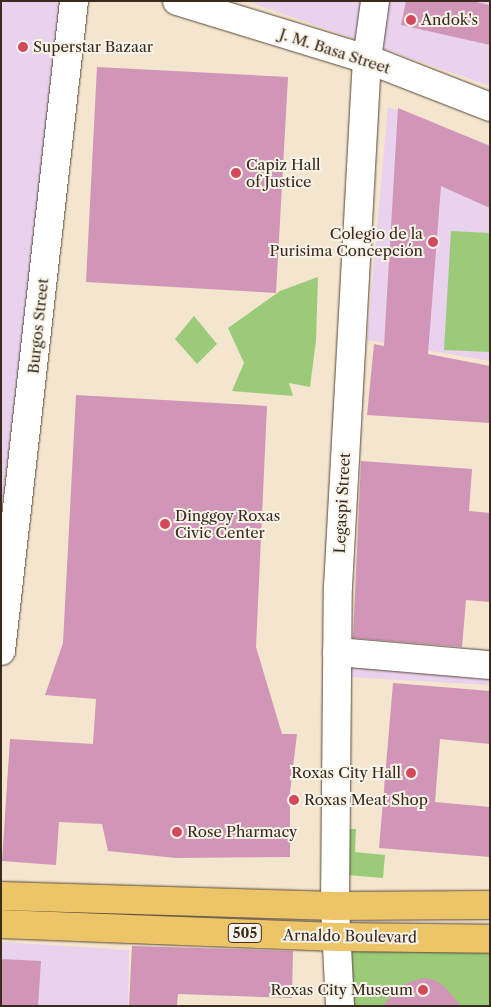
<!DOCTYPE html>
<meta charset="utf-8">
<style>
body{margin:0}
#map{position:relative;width:491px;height:1007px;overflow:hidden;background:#f4e5ce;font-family:"Libre Caslon Text",serif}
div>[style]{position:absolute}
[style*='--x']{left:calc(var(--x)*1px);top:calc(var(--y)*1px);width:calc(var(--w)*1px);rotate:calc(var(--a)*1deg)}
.built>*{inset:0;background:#e9d2ed}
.green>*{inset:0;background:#9bca79}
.building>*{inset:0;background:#d195b8}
.roads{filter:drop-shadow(0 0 1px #574638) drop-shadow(0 0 1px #574638)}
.minor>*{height:28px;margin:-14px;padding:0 14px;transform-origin:14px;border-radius:14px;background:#fff}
.highway>*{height:28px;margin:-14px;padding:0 14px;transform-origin:14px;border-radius:14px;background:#edc569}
.dots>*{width:14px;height:14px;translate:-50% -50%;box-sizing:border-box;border:2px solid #f7f3e8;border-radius:50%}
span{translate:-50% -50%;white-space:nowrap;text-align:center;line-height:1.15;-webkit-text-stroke:4px #f7f3e8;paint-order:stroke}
.shield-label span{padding:1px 4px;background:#f7f3e8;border:1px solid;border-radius:4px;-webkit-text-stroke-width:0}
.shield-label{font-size:14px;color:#3b2a1e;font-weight:700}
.poi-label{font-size:15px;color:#3b2a1e}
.left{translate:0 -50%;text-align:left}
.right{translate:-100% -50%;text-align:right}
.street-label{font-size:15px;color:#3b2a1e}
.frame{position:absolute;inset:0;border:2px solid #3b2a1e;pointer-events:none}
</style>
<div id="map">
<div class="built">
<div style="clip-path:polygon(1px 1px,66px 1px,1px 517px)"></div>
<div style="clip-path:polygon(246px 1px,490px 1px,490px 86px)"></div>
<div style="clip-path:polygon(388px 107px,490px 145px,490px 361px,367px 340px)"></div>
<div style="clip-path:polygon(349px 641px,490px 650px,490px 685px,349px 677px)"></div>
<div style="clip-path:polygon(1px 942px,129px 950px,128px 1006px,1px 1006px)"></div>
</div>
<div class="green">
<div style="clip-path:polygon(451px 231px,490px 233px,490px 352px,444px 350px)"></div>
<div style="clip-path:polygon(318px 277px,316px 340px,310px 387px,289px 383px,293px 396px,232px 391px,244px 363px,228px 328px,280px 291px)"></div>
<div style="clip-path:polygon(194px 316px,217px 344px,197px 364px,175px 339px)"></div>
<div style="clip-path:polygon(349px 829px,356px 829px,355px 852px,385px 855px,383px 878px,347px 875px)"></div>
<div style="clip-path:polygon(352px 950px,490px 951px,490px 1006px,353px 1006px)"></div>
</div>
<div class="building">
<div style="clip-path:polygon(406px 1px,471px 1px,490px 5px,490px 45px,401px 25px)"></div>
<div style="clip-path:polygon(97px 67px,288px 77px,276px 293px,86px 282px)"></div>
<div style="clip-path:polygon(398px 108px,490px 146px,490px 208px,441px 186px,428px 354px,490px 366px,490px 423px,367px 415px,374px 344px,384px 346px)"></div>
<div style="clip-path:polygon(76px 395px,267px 406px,256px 647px,282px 734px,297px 734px,290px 792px,290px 857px,176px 858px,108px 851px,102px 824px,59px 822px,56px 865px,2px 861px,10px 739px,93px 744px,96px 699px,45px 695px,63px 643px)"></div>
<div style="clip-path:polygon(361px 461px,472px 469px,469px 511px,490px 513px,490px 602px,466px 600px,462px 647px,353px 638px)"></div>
<div style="clip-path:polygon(393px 683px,490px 691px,490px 744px,440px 739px,435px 802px,490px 807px,490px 857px,379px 848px)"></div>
<div style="clip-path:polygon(132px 946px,293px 951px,292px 998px,178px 994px,177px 1006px,129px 1006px)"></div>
<div style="clip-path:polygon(1px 959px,41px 961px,38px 1006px,1px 1006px)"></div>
<div style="clip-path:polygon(423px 978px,435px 980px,444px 986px,461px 1006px,382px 1006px,402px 985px)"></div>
</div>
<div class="roads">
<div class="minor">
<div style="--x:177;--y:1;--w:199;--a:17"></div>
<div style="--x:367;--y:59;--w:132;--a:21.3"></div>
<div style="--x:1;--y:651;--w:654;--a:-83.59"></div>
<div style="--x:337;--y:652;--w:154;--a:4.9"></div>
<div style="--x:340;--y:1006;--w:100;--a:-92.9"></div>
<div style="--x:335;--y:906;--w:319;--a:-89.5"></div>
<div style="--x:338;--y:587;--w:529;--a:-86.86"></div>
<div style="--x:367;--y:59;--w:59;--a:-82.1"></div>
</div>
<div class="highway">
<div style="--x:1;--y:896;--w:334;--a:1.7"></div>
<div style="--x:335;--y:906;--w:155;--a:-0.4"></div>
<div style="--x:1;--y:924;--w:336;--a:2.2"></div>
<div style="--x:337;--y:937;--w:153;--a:0.7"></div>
</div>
</div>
<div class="dots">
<div style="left:411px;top:20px;background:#d1495b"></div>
<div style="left:23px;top:47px;background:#d1495b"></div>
<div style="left:236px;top:173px;background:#d1495b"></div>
<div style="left:433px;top:242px;background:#d1495b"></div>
<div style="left:165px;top:524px;background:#d1495b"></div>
<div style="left:411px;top:773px;background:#d1495b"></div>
<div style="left:294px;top:800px;background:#d1495b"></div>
<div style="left:177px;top:832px;background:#d1495b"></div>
<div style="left:423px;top:990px;background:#d1495b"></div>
</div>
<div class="shield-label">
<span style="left:245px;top:933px">505</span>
</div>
<div class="poi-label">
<span class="left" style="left:421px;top:20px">Andok's</span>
<span class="left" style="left:33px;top:47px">Superstar Bazaar</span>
<span class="left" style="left:246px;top:173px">Capiz Hall<br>of Justice</span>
<span class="right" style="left:423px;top:242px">Colegio de la<br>Purisima Concepción</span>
<span class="left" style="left:175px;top:524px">Dinggoy Roxas<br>Civic Center</span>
<span class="right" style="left:401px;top:773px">Roxas City Hall</span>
<span class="left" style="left:304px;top:800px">Roxas Meat Shop</span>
<span class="left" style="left:187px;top:832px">Rose Pharmacy</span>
<span class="right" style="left:413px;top:990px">Roxas City Museum</span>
</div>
<div class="street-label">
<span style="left:335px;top:51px;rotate:18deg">J. M. Basa Street</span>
<span style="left:38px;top:326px;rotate:-84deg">Burgos Street</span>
<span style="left:342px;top:503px;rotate:-87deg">Legaspi Street</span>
<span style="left:350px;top:936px;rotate:1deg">Arnaldo Boulevard</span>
</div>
<div class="frame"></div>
</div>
